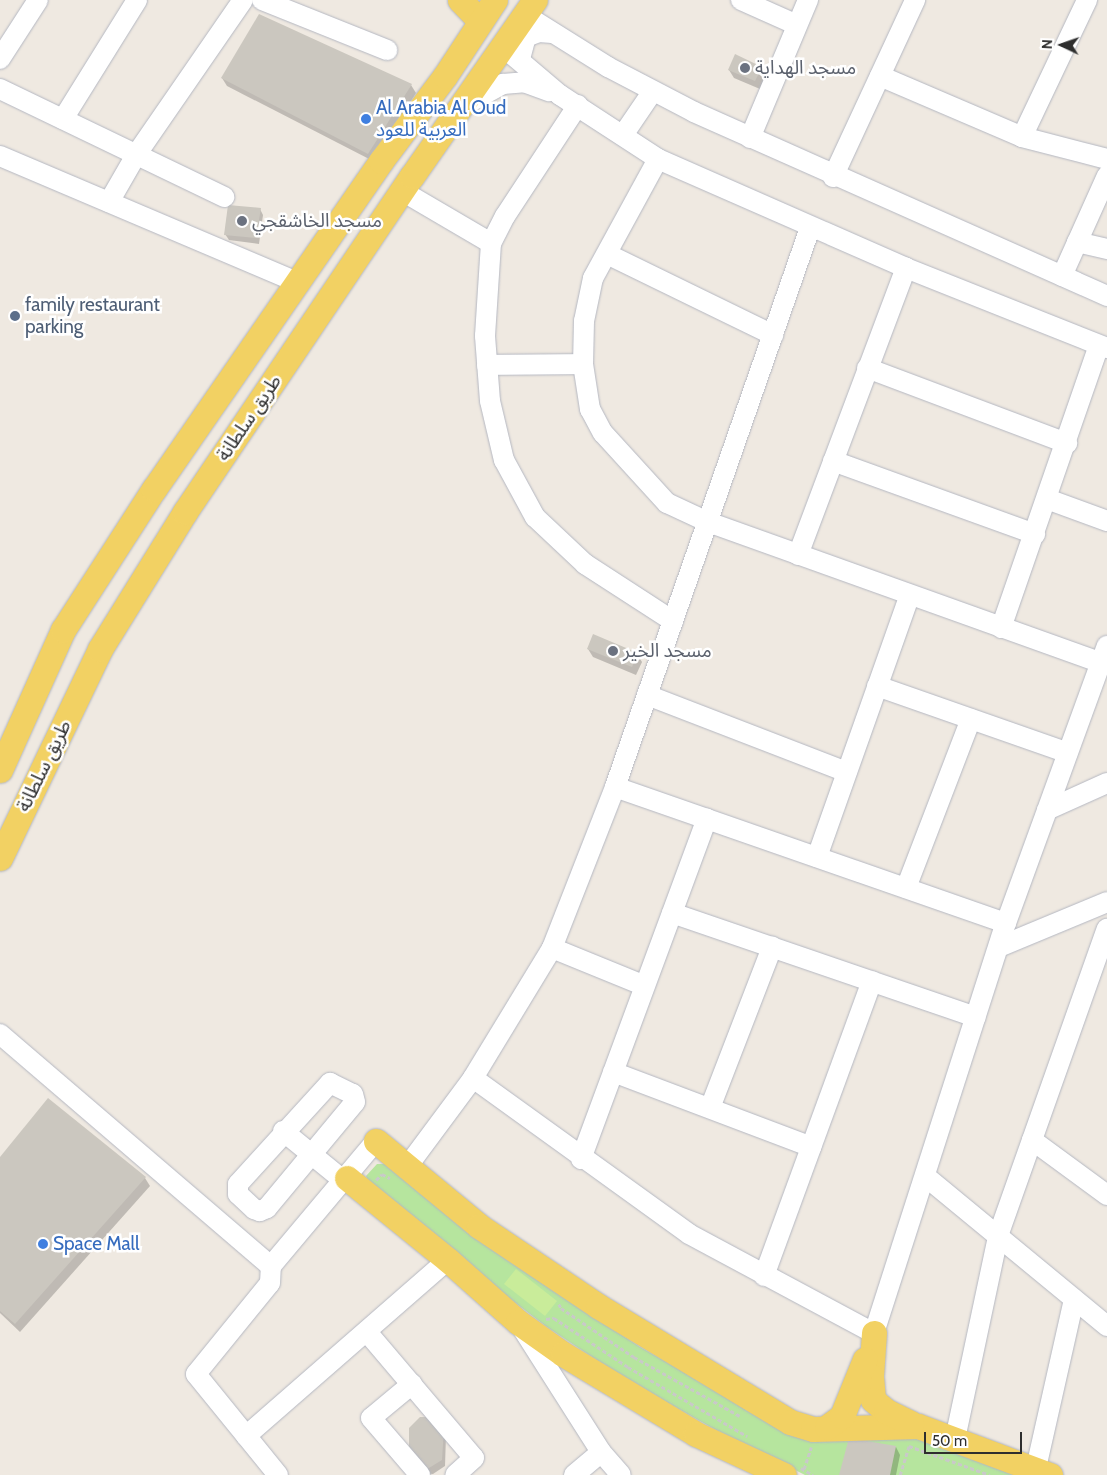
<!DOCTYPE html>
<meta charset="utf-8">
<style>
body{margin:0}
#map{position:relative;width:1107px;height:1475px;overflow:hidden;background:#efe9e1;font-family:Cabin,"Noto Sans Arabic",sans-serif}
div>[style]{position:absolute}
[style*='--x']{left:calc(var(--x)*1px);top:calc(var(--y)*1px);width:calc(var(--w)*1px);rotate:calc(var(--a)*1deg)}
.green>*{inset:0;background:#b6e59e}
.pitch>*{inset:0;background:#c9ec9a}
.shadow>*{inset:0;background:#0003}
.building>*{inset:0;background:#cbc7bf}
.path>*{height:2.5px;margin-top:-1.25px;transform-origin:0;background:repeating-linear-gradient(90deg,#c9c9c9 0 4px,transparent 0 6.5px)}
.roads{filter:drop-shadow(0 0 1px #b4b7c1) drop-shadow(0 0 1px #b4b7c1)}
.minor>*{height:20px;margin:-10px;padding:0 10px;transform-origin:10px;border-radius:10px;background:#fff}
.major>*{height:25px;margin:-12.5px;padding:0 12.5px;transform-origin:12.5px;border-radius:12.5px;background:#f2d163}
.dots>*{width:14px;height:14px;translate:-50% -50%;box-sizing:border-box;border:2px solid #fff;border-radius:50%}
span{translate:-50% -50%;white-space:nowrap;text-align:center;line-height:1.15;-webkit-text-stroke:5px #fff;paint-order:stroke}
.worship-label{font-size:19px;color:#5b616d}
.left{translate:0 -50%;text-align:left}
.shop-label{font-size:19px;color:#366cbe}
.service-label{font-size:19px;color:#4e5e75}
.street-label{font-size:19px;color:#2e2e2e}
.north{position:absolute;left:1037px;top:20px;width:50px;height:50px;-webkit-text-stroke:4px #fff;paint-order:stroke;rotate:273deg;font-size:14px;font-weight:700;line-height:20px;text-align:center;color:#2e2e2e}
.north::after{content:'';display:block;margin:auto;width:18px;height:22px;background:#2e2e2e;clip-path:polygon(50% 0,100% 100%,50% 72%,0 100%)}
.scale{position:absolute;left:924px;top:1432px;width:98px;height:22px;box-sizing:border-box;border:2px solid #2e2e2e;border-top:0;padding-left:6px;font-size:15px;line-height:18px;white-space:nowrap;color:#2e2e2e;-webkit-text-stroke:4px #fff;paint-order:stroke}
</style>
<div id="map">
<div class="green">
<div style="clip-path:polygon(377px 1164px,386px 1164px,567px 1299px,640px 1347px,732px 1399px,813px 1436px,904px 1433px,1023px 1475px,805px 1475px,716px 1430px,622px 1377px,547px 1327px,372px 1194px,366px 1176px)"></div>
</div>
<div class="pitch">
<div style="clip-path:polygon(516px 1269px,557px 1301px,545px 1316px,504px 1284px)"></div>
</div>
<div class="shadow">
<div style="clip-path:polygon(761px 68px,766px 76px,760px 89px,734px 78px,729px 70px)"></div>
<div style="clip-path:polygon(222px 78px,411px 85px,416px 93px,373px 161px,227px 86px)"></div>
<div style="clip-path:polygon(260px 209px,263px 215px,259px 244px,229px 240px,225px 234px)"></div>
<div style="clip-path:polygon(588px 649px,637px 654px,642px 662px,636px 675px,593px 657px)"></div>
<div style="clip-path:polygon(0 1159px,145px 1178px,150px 1186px,20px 1332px,0 1313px)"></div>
<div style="clip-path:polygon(410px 1429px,446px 1435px,445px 1466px,433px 1474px,422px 1473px)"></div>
<div style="clip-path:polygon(896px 1447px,900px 1455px,896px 1475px,840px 1475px)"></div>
</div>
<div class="building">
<div style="clip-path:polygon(259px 14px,412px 84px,368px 154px,221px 78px)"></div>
<div style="clip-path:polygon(735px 54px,762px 67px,755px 81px,728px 70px)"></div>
<div style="clip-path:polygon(228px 205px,261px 208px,256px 238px,224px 235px)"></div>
<div style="clip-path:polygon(593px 634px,638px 653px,632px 667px,587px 649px)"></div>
<div style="clip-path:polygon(48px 1098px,146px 1177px,15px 1324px,0 1311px,0 1157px)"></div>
<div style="clip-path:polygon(420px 1417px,433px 1417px,444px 1428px,442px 1460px,429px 1468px,418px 1468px,409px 1456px,409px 1428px)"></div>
<div style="clip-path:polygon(849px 1438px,896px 1446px,890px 1475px,839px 1475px)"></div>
</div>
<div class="path">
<div style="--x:376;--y:1180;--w:8;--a:-45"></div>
<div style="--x:382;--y:1174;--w:9;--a:27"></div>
<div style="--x:559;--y:1304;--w:4;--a:63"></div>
<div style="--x:561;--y:1308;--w:88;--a:33.9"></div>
<div style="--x:634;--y:1357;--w:121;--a:29.1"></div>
<div style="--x:546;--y:1319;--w:8;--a:-7"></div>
<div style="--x:554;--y:1318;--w:89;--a:33.5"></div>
<div style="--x:628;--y:1367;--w:138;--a:30.1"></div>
<div style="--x:909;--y:1446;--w:86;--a:19.7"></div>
<div style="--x:801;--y:1468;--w:14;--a:30"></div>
<div style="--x:804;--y:1469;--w:23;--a:-72"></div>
<div style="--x:900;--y:1475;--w:30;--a:-73"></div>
</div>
<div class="roads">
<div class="minor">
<div style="--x:262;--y:0;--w:135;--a:21.8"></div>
<div style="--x:741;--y:0;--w:61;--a:24.1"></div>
<div style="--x:525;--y:15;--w:98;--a:32.1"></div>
<div style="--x:608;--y:67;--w:97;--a:27.6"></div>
<div style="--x:694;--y:112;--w:452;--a:24"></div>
<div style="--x:502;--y:46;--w:76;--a:40.2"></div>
<div style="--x:560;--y:95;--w:117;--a:33.1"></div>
<div style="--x:658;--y:159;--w:271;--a:23.7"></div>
<div style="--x:906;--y:268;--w:216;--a:21.7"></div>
<div style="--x:0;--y:59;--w:70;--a:-57.2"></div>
<div style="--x:520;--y:59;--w:23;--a:-75"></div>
<div style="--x:526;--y:37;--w:14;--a:-21"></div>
<div style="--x:539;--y:32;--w:13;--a:4"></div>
<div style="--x:880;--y:76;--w:155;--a:23.2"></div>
<div style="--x:1022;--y:137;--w:88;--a:14.5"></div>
<div style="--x:0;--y:89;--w:249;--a:25.7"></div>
<div style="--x:578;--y:105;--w:133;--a:123.3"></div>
<div style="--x:505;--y:216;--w:30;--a:117"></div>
<div style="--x:491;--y:243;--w:93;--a:93.7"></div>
<div style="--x:485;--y:336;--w:65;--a:85.6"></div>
<div style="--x:490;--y:401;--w:61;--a:76.7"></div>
<div style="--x:504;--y:460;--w:65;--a:61.5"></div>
<div style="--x:535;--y:517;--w:69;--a:43.2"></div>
<div style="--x:585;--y:564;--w:105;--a:32.9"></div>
<div style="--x:463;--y:106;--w:46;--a:-28.8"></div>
<div style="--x:503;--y:84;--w:21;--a:-5"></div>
<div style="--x:524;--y:82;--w:27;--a:20"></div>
<div style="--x:63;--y:119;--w:140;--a:-58.1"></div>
<div style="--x:623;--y:135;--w:53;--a:-55.7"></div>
<div style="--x:1022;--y:137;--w:152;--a:-64.6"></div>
<div style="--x:750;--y:138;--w:150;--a:-67.2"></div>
<div style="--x:0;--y:156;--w:323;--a:23"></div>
<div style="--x:658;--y:159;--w:136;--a:118.6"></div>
<div style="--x:593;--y:278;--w:44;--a:101.8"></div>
<div style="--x:584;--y:321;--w:43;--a:91.3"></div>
<div style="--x:583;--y:364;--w:46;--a:81.2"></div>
<div style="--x:590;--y:409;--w:27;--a:62"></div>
<div style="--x:603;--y:433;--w:95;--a:47.6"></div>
<div style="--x:667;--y:503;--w:45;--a:24.9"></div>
<div style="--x:708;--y:522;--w:418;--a:19.7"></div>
<div style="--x:833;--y:177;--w:195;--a:-65.1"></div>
<div style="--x:402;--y:191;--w:103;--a:30.3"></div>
<div style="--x:109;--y:202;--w:54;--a:-60.1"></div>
<div style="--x:136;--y:155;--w:188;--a:-55.4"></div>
<div style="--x:1077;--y:242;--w:31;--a:13"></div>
<div style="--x:607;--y:254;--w:185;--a:26"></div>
<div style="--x:1062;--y:276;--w:110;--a:-65.8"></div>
<div style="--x:487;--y:365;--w:96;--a:-0.6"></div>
<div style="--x:867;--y:368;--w:214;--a:20.6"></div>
<div style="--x:833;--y:461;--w:215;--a:19.9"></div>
<div style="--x:1047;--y:499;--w:64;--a:20.1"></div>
<div style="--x:798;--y:555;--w:307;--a:-69.4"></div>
<div style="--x:1001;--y:628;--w:299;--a:-70.9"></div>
<div style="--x:877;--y:686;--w:202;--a:19.3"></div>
<div style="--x:647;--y:695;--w:214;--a:21.1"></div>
<div style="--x:615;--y:787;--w:414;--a:19.2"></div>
<div style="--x:1047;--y:810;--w:66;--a:-24.2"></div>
<div style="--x:817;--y:857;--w:278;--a:-70.5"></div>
<div style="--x:906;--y:888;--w:181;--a:-69"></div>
<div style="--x:672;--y:913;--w:321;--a:18.9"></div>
<div style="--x:999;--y:947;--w:117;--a:-22.6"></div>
<div style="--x:552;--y:948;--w:100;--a:22.2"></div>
<div style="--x:0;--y:1034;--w:357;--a:40.6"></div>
<div style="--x:613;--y:1072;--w:212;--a:20.7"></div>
<div style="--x:473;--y:1078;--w:266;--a:35.8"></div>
<div style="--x:689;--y:1234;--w:210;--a:28.2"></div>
<div style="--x:874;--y:1333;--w:431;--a:-72.2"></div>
<div style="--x:1006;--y:923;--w:295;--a:-70"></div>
<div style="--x:330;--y:1083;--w:25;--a:26"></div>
<div style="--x:353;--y:1094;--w:8;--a:76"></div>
<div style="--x:355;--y:1102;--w:138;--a:129.7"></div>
<div style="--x:267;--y:1208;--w:8;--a:157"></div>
<div style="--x:260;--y:1211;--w:6;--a:-162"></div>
<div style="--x:254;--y:1209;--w:22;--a:-137"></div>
<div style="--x:238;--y:1194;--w:10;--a:-90"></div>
<div style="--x:238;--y:1184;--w:137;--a:-47.7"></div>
<div style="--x:710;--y:1108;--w:173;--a:-68.9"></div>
<div style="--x:283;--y:1131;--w:79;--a:39.3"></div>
<div style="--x:1032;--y:1140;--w:93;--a:36.3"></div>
<div style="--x:581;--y:1159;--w:363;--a:-69.7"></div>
<div style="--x:407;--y:1167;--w:111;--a:-53.4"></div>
<div style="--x:473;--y:1078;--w:152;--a:-58.7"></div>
<div style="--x:552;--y:948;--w:173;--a:-68.6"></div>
<div style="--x:615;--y:787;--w:592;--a:-70.77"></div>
<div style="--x:925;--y:1176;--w:236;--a:39.5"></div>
<div style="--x:764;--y:1276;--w:314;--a:-69.9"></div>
<div style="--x:522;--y:1328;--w:147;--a:57.5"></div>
<div style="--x:601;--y:1452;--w:30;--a:49"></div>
<div style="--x:367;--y:1332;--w:165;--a:49.7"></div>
<div style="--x:474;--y:1458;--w:25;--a:138"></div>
<div style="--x:412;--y:1384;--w:53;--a:140.3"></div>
<div style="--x:371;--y:1418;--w:75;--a:49.3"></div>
<div style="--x:246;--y:1436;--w:268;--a:-41.1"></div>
<div style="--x:955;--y:1439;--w:208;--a:-78"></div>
<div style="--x:998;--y:1236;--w:326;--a:-70.5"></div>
<div style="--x:1036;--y:1468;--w:173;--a:-77.3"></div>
<div style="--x:278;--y:1475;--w:130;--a:-129.1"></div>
<div style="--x:196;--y:1374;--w:117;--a:-50.9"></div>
<div style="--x:270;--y:1283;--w:17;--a:-87"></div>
<div style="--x:271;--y:1266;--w:163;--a:-50"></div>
<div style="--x:574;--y:1475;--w:35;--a:-40"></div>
</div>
<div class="major">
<div style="--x:460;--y:0;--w:29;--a:46"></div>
<div style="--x:0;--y:770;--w:154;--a:-65.8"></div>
<div style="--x:63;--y:630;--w:168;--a:-57.2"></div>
<div style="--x:154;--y:489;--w:399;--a:-55.3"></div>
<div style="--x:381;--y:161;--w:106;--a:-53"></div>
<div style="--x:445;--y:76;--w:91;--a:-56.7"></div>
<div style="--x:0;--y:858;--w:232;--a:-64.4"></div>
<div style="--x:100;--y:649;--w:161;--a:-58.2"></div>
<div style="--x:185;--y:512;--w:405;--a:-56"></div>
<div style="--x:412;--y:176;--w:215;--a:-55.1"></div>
<div style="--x:376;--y:1141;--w:134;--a:39.5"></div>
<div style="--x:479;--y:1226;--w:143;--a:33.9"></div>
<div style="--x:598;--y:1306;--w:224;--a:31.1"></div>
<div style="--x:790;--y:1422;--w:24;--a:17"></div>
<div style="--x:813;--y:1429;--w:105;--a:-1.6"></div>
<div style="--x:918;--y:1426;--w:141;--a:20.4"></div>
<div style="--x:347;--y:1178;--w:130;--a:39.1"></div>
<div style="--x:448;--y:1260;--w:94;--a:41.5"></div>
<div style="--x:518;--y:1322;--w:55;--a:35.4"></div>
<div style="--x:563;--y:1354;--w:155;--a:31"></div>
<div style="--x:696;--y:1434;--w:97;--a:25"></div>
<div style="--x:874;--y:1333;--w:43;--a:94"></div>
<div style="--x:871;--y:1376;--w:24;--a:85"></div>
<div style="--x:873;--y:1400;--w:17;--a:40"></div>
<div style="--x:886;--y:1411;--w:28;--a:26"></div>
<div style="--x:827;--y:1427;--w:19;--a:-36"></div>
<div style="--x:842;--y:1416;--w:61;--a:-68"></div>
</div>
</div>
<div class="dots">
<div style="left:745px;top:68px;background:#6b7280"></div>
<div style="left:366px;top:119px;background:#3f7fe0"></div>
<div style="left:242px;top:221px;background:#6b7280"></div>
<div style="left:15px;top:316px;background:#5c6f8a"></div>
<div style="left:613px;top:651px;background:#6b7280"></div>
<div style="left:43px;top:1244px;background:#3f7fe0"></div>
</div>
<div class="worship-label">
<span class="left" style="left:755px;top:68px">مسجد الهداية</span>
<span class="left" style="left:252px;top:221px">مسجد الخاشقجي</span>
<span class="left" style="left:623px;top:651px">مسجد الخير</span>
</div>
<div class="shop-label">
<span class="left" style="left:376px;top:119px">Al Arabia Al Oud<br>العربية للعود</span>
<span class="left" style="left:53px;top:1244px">Space Mall</span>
</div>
<div class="service-label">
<span class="left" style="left:25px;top:316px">family restaurant<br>parking</span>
</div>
<div class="street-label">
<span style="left:249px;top:418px;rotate:-56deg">طريق سلطانة</span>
<span style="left:44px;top:766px;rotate:-64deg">طريق سلطانة</span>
</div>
<div class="north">N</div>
<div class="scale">50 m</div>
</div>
